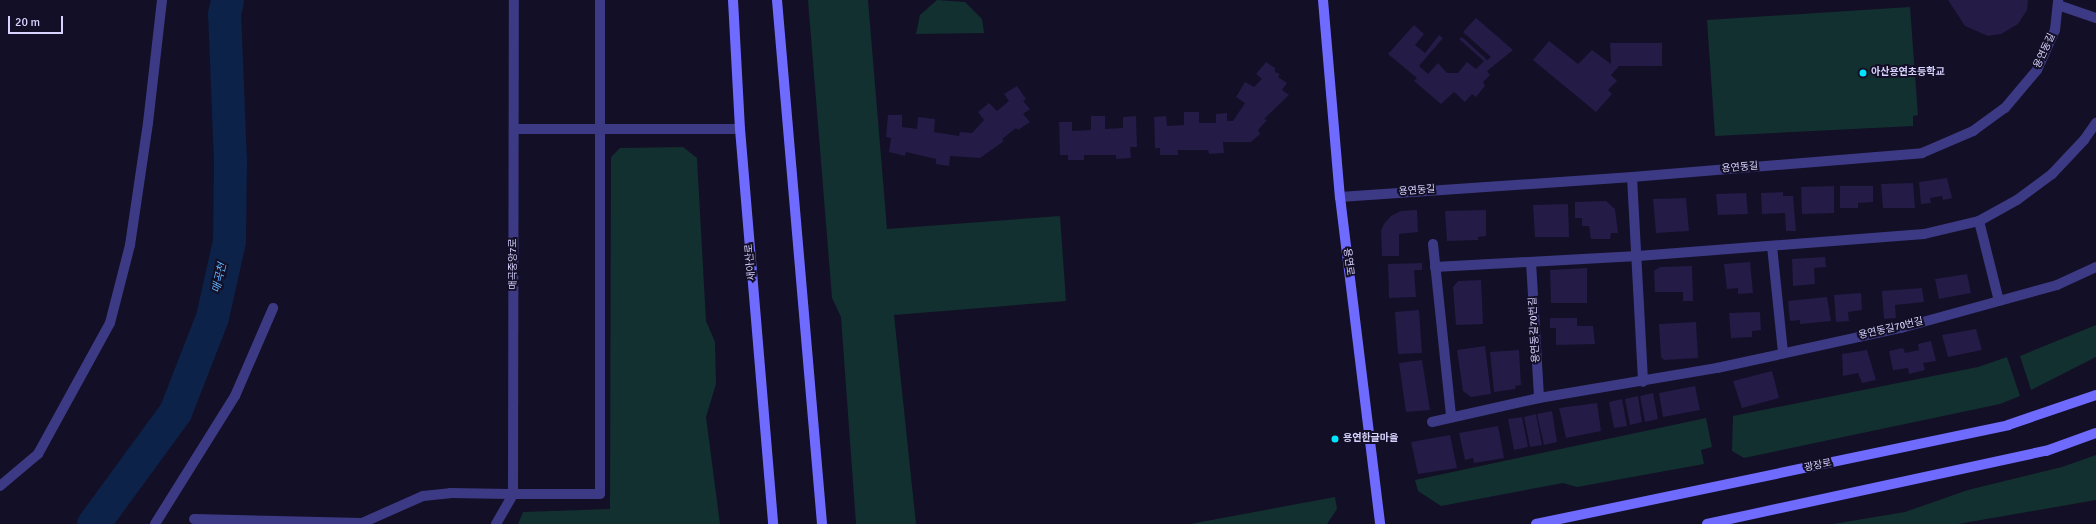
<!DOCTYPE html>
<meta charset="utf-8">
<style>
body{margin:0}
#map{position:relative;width:2096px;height:524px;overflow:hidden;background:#130f26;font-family:Signika,"Noto Sans KR",sans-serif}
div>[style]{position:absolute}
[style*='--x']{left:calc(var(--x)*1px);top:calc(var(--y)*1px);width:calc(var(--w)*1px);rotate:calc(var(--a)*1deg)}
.green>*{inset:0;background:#12302f}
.river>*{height:33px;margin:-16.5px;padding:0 16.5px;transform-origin:16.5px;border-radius:16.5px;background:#0c2248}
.building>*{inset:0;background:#241b47}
.lane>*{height:10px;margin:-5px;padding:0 5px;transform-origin:5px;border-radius:5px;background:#3d3a85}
.street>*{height:10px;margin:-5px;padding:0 5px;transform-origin:5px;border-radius:5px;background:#3d3a85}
.secondary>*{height:10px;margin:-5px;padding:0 5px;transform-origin:5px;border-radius:5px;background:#6f6bff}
.dots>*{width:11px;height:11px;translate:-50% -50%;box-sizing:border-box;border:2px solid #130f26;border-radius:50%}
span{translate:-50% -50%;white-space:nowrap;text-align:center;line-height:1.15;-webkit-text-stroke:4px #130f26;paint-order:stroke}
.street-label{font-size:10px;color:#d9d4ff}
.poi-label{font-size:10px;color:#d9d4ff;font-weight:700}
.left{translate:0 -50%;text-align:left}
.water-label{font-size:11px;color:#62b6ff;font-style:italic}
.scale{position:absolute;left:8px;top:16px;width:55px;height:18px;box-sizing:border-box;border:2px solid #d9d4ff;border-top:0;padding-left:5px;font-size:12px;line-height:14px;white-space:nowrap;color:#d9d4ff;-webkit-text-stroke:3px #130f26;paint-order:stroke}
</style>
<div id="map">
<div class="green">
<div style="clip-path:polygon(808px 0,868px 0,887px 229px,1060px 216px,1066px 301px,894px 315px,916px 524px,856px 524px,841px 317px,832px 298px)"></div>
<div style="clip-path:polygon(937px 0,965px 2px,982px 19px,984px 33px,916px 34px,920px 15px)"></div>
<div style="clip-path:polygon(1910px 7px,1918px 115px,1913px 116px,1913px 126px,1715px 136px,1707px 20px)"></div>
<div style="clip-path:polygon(683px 147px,697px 158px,706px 321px,715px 342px,716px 384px,706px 417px,720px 524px,518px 524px,523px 512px,610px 509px,611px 157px,620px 148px)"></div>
<div style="clip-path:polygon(2096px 325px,2096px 357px,2031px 390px,2020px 356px)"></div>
<div style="clip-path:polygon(2007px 357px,2020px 396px,2000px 404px,1744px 458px,1732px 451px,1733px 416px,1978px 367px)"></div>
<div style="clip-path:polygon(1706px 418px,1712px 447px,1701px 450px,1704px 464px,1577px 487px,1563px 483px,1441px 506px,1418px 491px,1415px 480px)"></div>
<div style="clip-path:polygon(2096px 455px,2096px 500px,1958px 524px,1833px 524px,1905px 512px,1968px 490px,2062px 467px)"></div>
<div style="clip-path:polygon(1335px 497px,1337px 509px,1327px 524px,1190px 524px)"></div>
</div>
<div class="river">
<div style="--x:93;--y:524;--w:139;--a:-53.8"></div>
<div style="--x:175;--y:412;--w:102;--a:-68.7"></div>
<div style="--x:212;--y:317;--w:78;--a:-77.4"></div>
<div style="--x:229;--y:241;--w:80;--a:-89.3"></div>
<div style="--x:230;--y:161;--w:147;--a:-92.3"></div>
<div style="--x:224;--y:14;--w:14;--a:-78"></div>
</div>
<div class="building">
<div style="clip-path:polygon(1948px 0,2028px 0,2027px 10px,2018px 24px,2001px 34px,1988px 36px,1965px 26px)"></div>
<div style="clip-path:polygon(1476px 18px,1513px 50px,1487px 71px,1490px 75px,1483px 82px,1485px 86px,1476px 97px,1472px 94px,1465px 102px,1454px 92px,1441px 104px,1414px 81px,1417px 78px,1388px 54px,1414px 25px,1424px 34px,1415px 45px,1425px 53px,1439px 35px,1443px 38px,1419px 66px,1428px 74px,1438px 63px,1447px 73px,1458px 73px,1467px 62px,1476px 69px,1484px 61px,1459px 39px,1462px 37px,1487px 60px,1491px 57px,1463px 32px)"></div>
<div style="clip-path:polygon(1549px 41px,1578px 64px,1592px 50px,1611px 64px,1610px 43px,1662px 43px,1662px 66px,1619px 66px,1611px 75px,1617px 81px,1608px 90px,1612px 94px,1596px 112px,1533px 60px)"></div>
<div style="clip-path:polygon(1266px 62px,1275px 68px,1275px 72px,1280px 74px,1278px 77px,1287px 83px,1282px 90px,1289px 95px,1264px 119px,1267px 120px,1258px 130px,1260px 134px,1251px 142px,1223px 142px,1224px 153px,1209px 154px,1208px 150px,1178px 150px,1178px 155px,1160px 155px,1160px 148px,1155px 148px,1154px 117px,1166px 116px,1167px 126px,1184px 125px,1184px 112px,1199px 112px,1199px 123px,1216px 123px,1216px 114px,1227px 113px,1227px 121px,1233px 121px,1245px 103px,1236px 97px,1245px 82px,1254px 87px,1262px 79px,1256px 74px)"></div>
<div style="clip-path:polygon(1017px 86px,1026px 99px,1023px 101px,1030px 109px,1023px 114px,1030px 122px,1018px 130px,1016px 128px,1002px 139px,1004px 141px,980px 158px,950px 156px,949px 166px,936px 164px,936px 159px,906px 152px,905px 156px,889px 152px,891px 138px,886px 137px,888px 115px,902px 115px,902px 127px,917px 129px,918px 117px,935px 119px,934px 132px,959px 136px,960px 132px,972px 133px,984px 120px,978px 112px,989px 103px,997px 111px,1009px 101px,1004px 94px)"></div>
<div style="clip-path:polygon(1091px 116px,1105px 116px,1105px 129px,1123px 128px,1123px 117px,1136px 116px,1137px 147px,1130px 147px,1131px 158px,1116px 159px,1116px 155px,1084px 155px,1084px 160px,1068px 160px,1068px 155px,1060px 155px,1059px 122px,1072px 122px,1072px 131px,1091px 130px)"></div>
<div style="clip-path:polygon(1947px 178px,1952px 198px,1943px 200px,1942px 196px,1930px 198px,1931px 203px,1921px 204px,1919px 182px)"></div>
<div style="clip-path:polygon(1913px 183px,1915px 208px,1883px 208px,1881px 184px)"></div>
<div style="clip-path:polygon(1834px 186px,1834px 213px,1802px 214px,1801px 187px)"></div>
<div style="clip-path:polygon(1840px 186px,1873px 186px,1873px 202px,1858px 203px,1858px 208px,1840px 208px)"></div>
<div style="clip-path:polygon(1783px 192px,1783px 196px,1793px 196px,1796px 231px,1786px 231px,1785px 213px,1762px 214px,1761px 193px)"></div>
<div style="clip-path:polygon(1746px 193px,1748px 214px,1718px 215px,1716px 194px)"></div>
<div style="clip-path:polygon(1686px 198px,1689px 231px,1656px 233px,1653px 199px)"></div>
<div style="clip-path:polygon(1606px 201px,1615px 209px,1618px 233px,1611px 233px,1610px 239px,1591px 239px,1589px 226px,1582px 226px,1582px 218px,1575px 218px,1575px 202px)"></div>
<div style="clip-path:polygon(1568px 204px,1569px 237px,1535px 237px,1533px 205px)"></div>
<div style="clip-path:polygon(1417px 210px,1418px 232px,1399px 234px,1399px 256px,1382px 256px,1381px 231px,1384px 224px,1391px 216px,1401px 211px)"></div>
<div style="clip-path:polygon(1486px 210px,1486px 236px,1478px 237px,1478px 240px,1447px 241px,1445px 211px)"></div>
<div style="clip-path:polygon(1825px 257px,1826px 267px,1814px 268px,1815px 284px,1793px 286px,1792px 259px)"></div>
<div style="clip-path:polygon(1750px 262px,1753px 293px,1738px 294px,1738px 288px,1727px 289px,1724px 264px)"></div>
<div style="clip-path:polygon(1422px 263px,1422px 270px,1414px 270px,1416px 297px,1389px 298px,1388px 264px)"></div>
<div style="clip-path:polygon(1692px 266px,1693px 301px,1683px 301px,1683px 292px,1655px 292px,1654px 271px,1660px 267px)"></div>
<div style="clip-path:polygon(1587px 268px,1587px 303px,1551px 303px,1550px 270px)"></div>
<div style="clip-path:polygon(1967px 274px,1971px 293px,1939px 299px,1935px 279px)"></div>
<div style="clip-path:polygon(1481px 280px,1483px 324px,1456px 325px,1453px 287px,1458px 281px)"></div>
<div style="clip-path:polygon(1922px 288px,1924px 302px,1895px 305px,1896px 318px,1884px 319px,1882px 291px)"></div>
<div style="clip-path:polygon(1861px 293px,1862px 310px,1848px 312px,1849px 321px,1836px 322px,1834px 295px)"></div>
<div style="clip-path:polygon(1827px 297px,1831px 321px,1800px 324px,1800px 320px,1790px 321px,1788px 301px)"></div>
<div style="clip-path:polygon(1419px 310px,1422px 353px,1398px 354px,1395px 312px)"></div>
<div style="clip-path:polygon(1760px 312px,1761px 330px,1752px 331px,1752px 337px,1731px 338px,1729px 313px)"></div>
<div style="clip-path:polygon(1550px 318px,1577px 318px,1577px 326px,1593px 326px,1595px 344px,1556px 345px,1556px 328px,1550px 328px)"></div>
<div style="clip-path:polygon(1696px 322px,1698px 358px,1664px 360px,1661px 357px,1659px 324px)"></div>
<div style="clip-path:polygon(1976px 329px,1982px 350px,1948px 357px,1942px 335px)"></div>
<div style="clip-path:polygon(1931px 341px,1936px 361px,1923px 363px,1925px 370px,1909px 374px,1908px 368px,1893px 370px,1889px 351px,1903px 348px,1905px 353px,1919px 350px,1918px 344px)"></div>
<div style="clip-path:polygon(1485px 346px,1491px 394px,1471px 397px,1463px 391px,1457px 350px)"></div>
<div style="clip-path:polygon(1519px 350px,1521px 385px,1515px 386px,1516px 389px,1494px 392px,1490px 352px)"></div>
<div style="clip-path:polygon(1867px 350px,1876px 380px,1862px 383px,1858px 373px,1843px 376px,1842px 354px)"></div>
<div style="clip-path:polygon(1422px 360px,1430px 410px,1406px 412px,1399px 363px)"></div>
<div style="clip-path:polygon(1772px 371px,1779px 398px,1742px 408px,1733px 381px)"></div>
<div style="clip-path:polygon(1695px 386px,1700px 410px,1663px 417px,1659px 393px)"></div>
<div style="clip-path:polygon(1653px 393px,1658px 419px,1645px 422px,1640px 396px)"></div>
<div style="clip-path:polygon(1638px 396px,1642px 422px,1630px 425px,1625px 399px)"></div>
<div style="clip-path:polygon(1622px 399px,1627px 426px,1614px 428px,1609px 402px)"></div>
<div style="clip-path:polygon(1597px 403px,1601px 431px,1566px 438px,1559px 408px)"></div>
<div style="clip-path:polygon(1552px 411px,1557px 442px,1544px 445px,1537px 414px)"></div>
<div style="clip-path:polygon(1536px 414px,1542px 445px,1530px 447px,1524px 417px)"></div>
<div style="clip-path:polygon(1522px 417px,1528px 447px,1514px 450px,1508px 419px)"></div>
<div style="clip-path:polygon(1498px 426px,1504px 458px,1474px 463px,1473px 458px,1465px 460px,1459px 433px)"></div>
<div style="clip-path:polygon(1450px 435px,1457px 468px,1418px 474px,1411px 442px)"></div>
</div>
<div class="lane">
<div style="--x:194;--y:519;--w:168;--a:1.4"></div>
<div style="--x:362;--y:523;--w:67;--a:-23.9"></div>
<div style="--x:423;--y:496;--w:27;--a:-6"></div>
<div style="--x:450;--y:493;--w:63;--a:0.9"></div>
<div style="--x:155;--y:524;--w:151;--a:-58"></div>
<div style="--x:235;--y:396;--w:96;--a:-66.6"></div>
</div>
<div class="street">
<div style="--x:2058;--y:5;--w:40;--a:18.9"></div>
<div style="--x:514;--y:129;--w:226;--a:0"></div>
<div style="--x:1632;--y:177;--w:205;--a:86.9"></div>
<div style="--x:1340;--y:197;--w:293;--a:-3.9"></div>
<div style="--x:1632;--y:177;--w:291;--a:-4.7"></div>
<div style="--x:1922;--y:153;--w:56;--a:-23.3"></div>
<div style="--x:1973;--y:131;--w:39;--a:-36"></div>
<div style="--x:2005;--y:108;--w:50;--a:-49.9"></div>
<div style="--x:2037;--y:70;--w:44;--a:-65.8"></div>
<div style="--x:2055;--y:30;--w:30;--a:-84"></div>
<div style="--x:1979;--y:221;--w:82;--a:76"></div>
<div style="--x:1433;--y:244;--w:173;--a:84"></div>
<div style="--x:1772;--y:246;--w:108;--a:84.1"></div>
<div style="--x:1531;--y:262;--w:136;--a:86.6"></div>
<div style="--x:1435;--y:267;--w:203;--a:-3.1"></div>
<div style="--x:1638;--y:256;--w:287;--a:-4.4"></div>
<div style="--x:1924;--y:234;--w:57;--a:-13.3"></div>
<div style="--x:1979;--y:221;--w:43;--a:-28.9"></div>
<div style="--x:2017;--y:200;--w:44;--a:-36.6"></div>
<div style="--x:2052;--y:174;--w:47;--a:-46.7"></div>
<div style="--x:2084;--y:140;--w:21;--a:-55"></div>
<div style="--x:1432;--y:422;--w:110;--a:-12.6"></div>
<div style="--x:1539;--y:398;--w:181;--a:-9.6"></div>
<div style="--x:1717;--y:368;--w:188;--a:-12.3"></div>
<div style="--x:1901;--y:328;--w:162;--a:-15.4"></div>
<div style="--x:2057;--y:285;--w:43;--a:-24.8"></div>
<div style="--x:0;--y:486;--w:50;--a:-40.1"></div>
<div style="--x:38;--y:454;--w:149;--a:-61.2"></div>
<div style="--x:110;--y:323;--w:81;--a:-75.6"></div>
<div style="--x:130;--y:245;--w:123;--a:-81.6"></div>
<div style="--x:148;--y:123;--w:124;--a:-83.5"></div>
<div style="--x:513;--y:494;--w:87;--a:0"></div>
<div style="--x:600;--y:494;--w:494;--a:-90"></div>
<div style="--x:496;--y:524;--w:34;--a:-60"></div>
<div style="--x:513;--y:494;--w:494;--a:-89.9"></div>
</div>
<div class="secondary">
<div style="--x:733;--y:0;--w:129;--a:86.9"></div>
<div style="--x:740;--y:129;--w:396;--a:85.2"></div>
<div style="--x:777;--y:0;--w:526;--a:85.09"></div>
<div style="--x:1323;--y:0;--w:198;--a:85.1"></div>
<div style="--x:1340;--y:197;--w:329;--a:83"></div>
<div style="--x:1536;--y:524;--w:482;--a:-11.8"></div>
<div style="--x:2008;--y:425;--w:93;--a:-18.8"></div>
<div style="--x:1707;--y:524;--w:347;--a:-12.2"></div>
<div style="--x:2046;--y:451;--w:53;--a:-19.8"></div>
</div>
<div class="dots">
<div style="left:1863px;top:73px;background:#00e5ff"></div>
<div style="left:1335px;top:439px;background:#00e5ff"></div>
</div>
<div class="street-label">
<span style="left:2045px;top:51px;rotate:-65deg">용연동길</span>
<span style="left:1740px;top:168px;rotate:-5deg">용연동길</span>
<span style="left:1417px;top:191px;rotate:-4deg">용연동길</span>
<span style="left:751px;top:262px;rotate:-95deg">새아산로</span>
<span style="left:1348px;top:262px;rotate:83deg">용연로</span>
<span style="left:514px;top:264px;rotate:-90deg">매곡중앙7로</span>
<span style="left:1891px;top:329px;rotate:-13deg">용연동길70번길</span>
<span style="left:1535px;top:330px;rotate:-93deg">용연동길70번길</span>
<span style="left:1818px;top:466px;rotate:-12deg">광장로</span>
</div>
<div class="poi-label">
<span class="left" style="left:1871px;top:73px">아산용연초등학교</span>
<span class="left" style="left:1343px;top:439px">용연한글마을</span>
</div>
<div class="water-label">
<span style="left:220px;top:278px;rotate:-77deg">매곡천</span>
</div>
<div class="scale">20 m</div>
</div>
